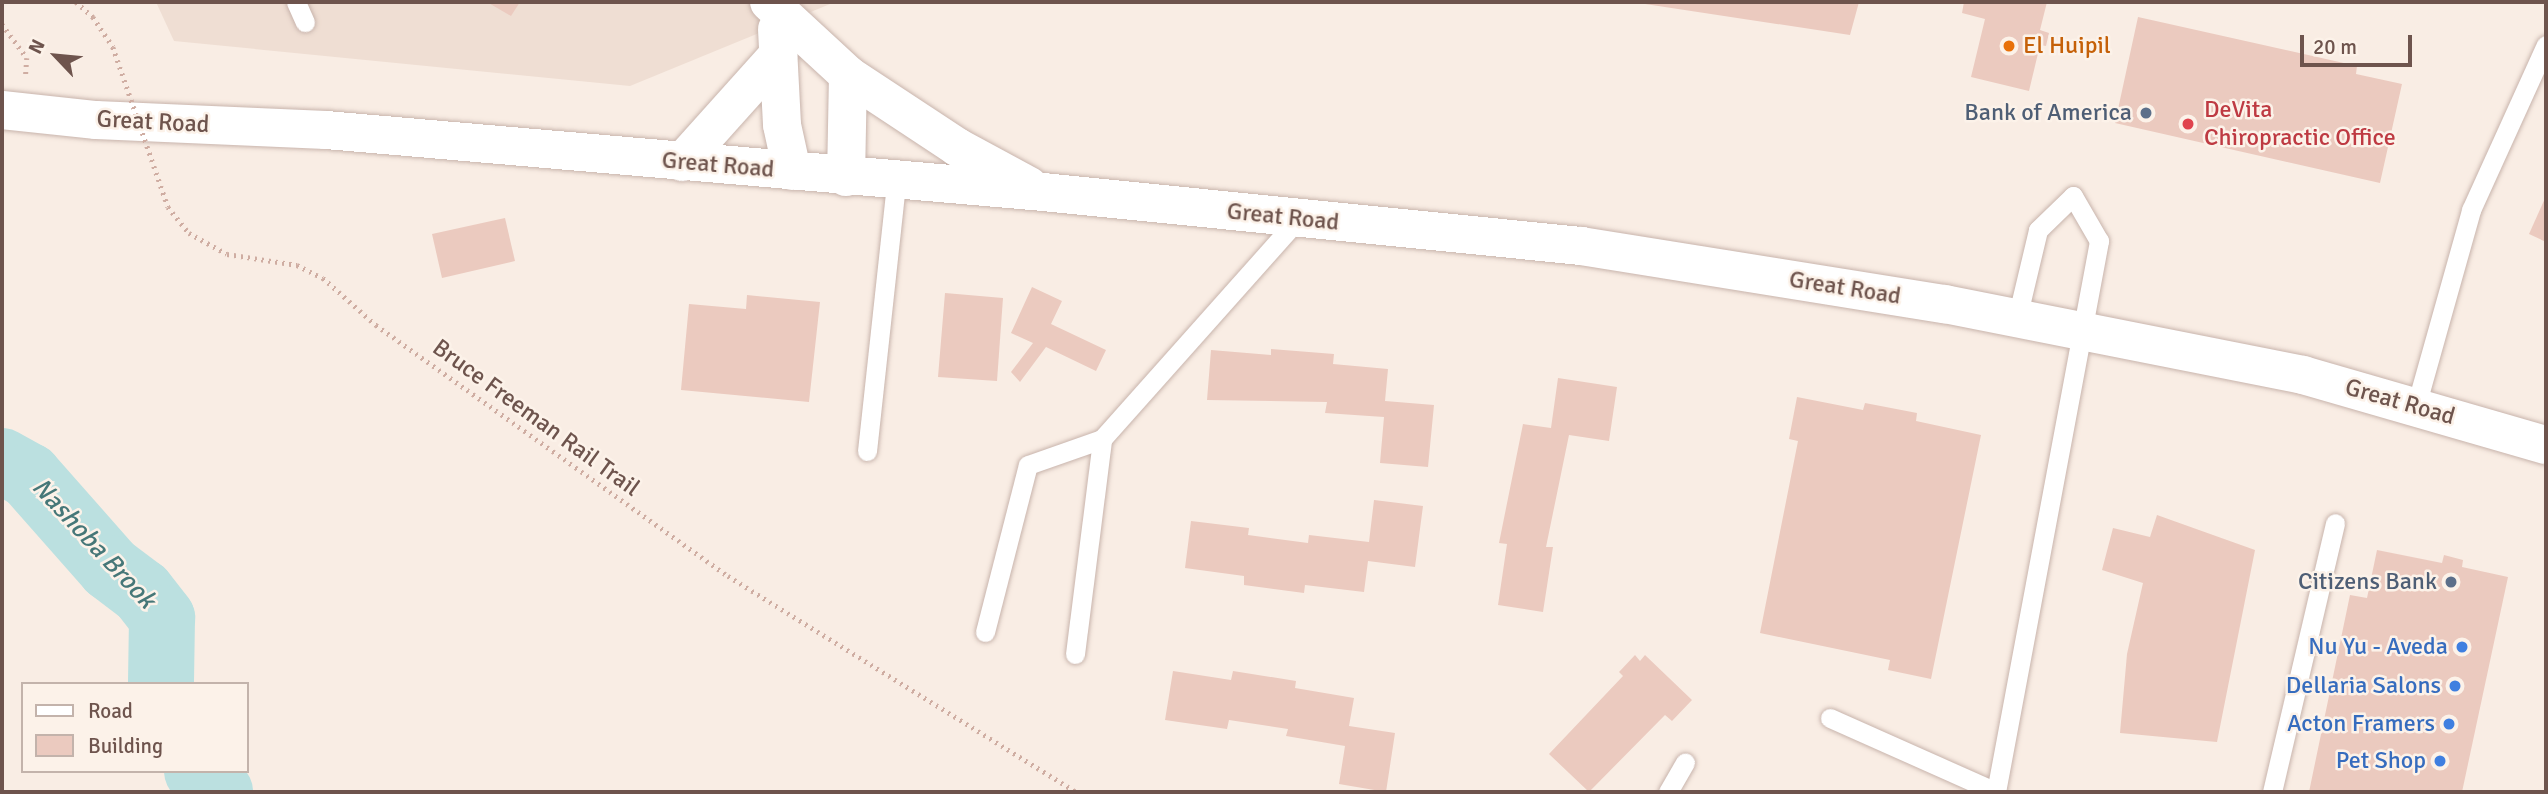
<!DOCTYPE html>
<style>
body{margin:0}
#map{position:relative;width:2548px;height:794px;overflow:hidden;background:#f9ede4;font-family:Signika,sans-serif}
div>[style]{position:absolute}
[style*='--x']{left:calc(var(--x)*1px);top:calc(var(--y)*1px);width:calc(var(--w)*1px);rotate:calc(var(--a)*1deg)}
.residential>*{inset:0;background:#efded3}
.river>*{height:66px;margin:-33px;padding:0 33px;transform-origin:33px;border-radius:33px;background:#bbe0e0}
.building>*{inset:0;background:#ebcabf}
.path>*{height:4.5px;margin-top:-2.25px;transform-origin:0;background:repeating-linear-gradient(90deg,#cfada2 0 2px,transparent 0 7px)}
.roads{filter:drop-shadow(0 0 2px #c8b4ac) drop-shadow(0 0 2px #c8b4ac)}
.lane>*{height:19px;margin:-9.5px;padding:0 9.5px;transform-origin:9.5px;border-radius:9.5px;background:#fff}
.street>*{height:38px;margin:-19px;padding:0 19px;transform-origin:19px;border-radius:19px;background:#fff}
.secondary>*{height:38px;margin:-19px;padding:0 19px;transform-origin:19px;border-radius:19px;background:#fff}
.path-bridge>*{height:4.5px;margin-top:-2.25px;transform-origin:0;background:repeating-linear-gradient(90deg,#cfada2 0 2px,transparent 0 7px)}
.dots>*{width:19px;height:19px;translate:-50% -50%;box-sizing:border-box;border:4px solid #fcf2e9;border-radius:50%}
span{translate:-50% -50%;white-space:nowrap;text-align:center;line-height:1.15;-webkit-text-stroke:5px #fcf2e9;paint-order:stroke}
.food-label{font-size:24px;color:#c56008}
.left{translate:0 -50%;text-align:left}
.health-label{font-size:24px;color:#be3a42}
.service-label{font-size:24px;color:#4e5e75}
.right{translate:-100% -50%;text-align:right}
.street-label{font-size:24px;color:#6e544d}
.shop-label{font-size:24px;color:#366cbe}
.water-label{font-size:26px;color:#467778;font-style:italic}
.frame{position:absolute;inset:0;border:4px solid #6e544d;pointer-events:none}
.legend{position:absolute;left:21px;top:682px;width:228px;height:91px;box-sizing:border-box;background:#fcf2e9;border:2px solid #c3b3ab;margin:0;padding:9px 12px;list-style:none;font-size:21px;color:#6e544d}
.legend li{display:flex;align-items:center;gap:14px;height:35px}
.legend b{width:35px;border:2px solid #c3b3ab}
.north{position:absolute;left:21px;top:21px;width:70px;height:70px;-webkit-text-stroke:5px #fcf2e9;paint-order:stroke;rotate:296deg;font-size:19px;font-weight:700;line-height:28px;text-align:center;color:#6e544d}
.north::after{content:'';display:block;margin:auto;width:24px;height:32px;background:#6e544d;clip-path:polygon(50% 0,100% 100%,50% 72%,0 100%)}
.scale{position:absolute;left:2300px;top:35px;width:112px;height:32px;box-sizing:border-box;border:4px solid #6e544d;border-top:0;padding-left:9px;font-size:21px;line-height:24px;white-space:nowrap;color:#6e544d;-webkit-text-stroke:5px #fcf2e9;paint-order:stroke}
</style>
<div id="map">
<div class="residential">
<div style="clip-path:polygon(156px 2px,835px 2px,630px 86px,174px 41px)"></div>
</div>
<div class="river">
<div style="--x:2;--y:461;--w:31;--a:29"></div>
<div style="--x:29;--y:476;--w:123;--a:48.6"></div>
<div style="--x:110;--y:568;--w:40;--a:37"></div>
<div style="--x:142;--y:592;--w:33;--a:52"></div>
<div style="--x:162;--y:618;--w:66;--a:90.9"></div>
<div style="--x:197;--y:771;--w:31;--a:42"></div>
</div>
<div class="building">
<div style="clip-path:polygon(487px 2px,520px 2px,511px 16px)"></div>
<div style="clip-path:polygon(1632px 2px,1859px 2px,1850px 35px)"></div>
<div style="clip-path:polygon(1964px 2px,2047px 2px,2040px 30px,2049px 33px,2046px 46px,2040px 45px,2029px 91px,1971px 77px,1985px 19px,1962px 13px)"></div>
<div style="clip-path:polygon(2138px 17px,2357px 66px,2356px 74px,2402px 84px,2380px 183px,2115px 123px)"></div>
<div style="clip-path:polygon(2546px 196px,2546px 242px,2529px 234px)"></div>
<div style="clip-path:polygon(505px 218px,515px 261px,442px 278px,432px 234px)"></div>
<div style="clip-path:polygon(1032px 287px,1062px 301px,1051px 324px,1106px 350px,1096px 371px,1046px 347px,1020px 382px,1011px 372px,1033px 343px,1011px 333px)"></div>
<div style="clip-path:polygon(945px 293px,1003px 298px,997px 381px,938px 377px)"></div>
<div style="clip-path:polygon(747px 295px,820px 302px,809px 402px,681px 390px,689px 304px,746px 309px)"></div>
<div style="clip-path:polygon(1271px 349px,1334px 354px,1333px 364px,1388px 369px,1385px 401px,1434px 405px,1428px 467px,1380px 463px,1384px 417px,1325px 413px,1327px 402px,1207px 400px,1211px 350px,1271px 355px)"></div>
<div style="clip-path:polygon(1558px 378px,1617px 387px,1609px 441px,1569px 435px,1546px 547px,1553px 547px,1543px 612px,1498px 605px,1507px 544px,1499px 543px,1523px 424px,1551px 428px)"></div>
<div style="clip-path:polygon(1797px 397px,1863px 410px,1865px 403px,1917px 413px,1916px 421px,1981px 435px,1931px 679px,1888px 670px,1890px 660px,1760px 633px,1798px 441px,1789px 439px)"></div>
<div style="clip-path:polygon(1374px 500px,1423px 506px,1415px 567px,1368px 561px,1364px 592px,1305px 585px,1304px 593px,1244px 585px,1244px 576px,1185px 568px,1191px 521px,1249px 528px,1248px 535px,1308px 543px,1309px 535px,1369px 542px)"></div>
<div style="clip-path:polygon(2157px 515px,2255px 550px,2217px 742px,2120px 733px,2127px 654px,2143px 583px,2102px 570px,2113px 528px,2150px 537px)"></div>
<div style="clip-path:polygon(2377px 550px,2442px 563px,2444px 555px,2463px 560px,2462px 567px,2508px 577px,2462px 792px,2309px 792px,2350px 595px,2367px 598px)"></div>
<div style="clip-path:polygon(1635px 655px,1640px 661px,1645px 655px,1692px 700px,1672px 721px,1665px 715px,1589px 792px,1549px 754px,1623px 676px,1619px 672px)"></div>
<div style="clip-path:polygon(1173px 671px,1231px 680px,1233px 671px,1296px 681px,1295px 688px,1354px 698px,1349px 726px,1395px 733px,1386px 792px,1339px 784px,1345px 746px,1286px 736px,1288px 729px,1229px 720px,1227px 729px,1165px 720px)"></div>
</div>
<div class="path">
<div style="--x:2;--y:24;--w:42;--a:53.7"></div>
<div style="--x:27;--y:58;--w:16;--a:94"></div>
<div style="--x:189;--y:233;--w:43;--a:28.9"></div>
<div style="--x:227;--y:254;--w:71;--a:8.9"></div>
<div style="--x:297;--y:265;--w:29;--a:27"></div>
<div style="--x:323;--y:278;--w:71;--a:41.6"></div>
<div style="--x:376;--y:325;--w:432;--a:35.5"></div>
<div style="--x:728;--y:576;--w:410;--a:31.8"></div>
</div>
<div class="roads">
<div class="lane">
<div style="--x:296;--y:2;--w:22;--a:66"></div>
<div style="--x:2416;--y:406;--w:204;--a:-74.3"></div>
<div style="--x:2471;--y:210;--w:181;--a:-65.6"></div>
<div style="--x:867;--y:451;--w:270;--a:-83.8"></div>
<div style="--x:985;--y:632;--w:172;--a:-75.6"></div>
<div style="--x:1028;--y:465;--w:78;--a:-19.4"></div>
<div style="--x:1102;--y:439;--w:296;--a:-48.3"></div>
<div style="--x:1075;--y:654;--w:217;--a:-82.8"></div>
<div style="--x:1830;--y:718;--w:182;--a:24"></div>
<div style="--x:1668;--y:792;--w:34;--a:-60"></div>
<div style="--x:1996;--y:792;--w:561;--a:-79.41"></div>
<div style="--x:2099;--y:241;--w:52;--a:-120"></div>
<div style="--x:2073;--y:196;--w:49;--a:135.8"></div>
<div style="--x:2038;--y:230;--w:90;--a:103.4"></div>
<div style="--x:2272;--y:792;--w:276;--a:-76.8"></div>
</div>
<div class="street">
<div style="--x:769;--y:2;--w:108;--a:42.7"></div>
<div style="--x:848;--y:75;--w:102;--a:91.1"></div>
<div style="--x:777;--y:29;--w:96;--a:87"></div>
<div style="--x:782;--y:125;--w:47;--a:77.7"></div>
</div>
<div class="secondary">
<div style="--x:848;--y:75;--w:131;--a:33.4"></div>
<div style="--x:957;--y:147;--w:82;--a:28.4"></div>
<div style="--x:2;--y:110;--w:95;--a:6.1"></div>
<div style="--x:96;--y:120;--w:230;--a:2.5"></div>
<div style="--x:326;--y:130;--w:720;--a:4.94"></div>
<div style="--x:1043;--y:192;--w:541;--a:5.73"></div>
<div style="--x:1581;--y:246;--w:369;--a:9.1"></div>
<div style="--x:1945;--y:304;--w:365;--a:11.2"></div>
<div style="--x:2303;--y:375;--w:253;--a:16.1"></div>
<div style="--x:682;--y:162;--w:144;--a:-48.1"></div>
</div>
</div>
<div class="path-bridge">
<div style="--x:76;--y:2;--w:23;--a:41"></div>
<div style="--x:93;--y:17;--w:36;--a:56"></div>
<div style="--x:113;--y:47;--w:169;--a:71"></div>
<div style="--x:168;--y:207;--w:33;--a:51"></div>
</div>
<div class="dots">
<div style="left:2009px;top:46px;background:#e8710a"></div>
<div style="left:2146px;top:113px;background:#5c6f8a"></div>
<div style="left:2188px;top:124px;background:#e0444e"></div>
<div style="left:2451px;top:582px;background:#5c6f8a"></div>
<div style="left:2462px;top:647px;background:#3f7fe0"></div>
<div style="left:2455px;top:686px;background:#3f7fe0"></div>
<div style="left:2449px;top:724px;background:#3f7fe0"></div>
<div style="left:2440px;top:761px;background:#3f7fe0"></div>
</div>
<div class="food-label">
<span class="left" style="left:2023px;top:46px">El Huipil</span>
</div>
<div class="health-label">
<span class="left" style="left:2204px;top:124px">DeVita<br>Chiropractic Office</span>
</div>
<div class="service-label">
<span class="right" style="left:2132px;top:113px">Bank of America</span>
<span class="right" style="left:2437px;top:582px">Citizens Bank</span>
</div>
<div class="street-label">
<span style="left:153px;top:122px;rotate:3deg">Great Road</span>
<span style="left:718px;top:165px;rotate:5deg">Great Road</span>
<span style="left:1283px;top:217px;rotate:6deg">Great Road</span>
<span style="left:1845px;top:288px;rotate:9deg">Great Road</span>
<span style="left:2400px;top:402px;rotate:16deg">Great Road</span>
<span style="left:536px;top:418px;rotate:36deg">Bruce Freeman Rail Trail</span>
</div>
<div class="shop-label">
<span class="right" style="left:2448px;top:647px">Nu Yu - Aveda</span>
<span class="right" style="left:2441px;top:686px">Dellaria Salons</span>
<span class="right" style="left:2435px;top:724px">Acton Framers</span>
<span class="right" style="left:2426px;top:761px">Pet Shop</span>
</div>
<div class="water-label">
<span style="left:93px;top:544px;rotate:47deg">Nashoba Brook</span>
</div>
<div class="frame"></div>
<ul class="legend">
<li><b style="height:9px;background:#fff"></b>Road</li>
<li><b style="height:19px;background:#ebcabf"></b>Building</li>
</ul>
<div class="north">N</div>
<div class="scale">20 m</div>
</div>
